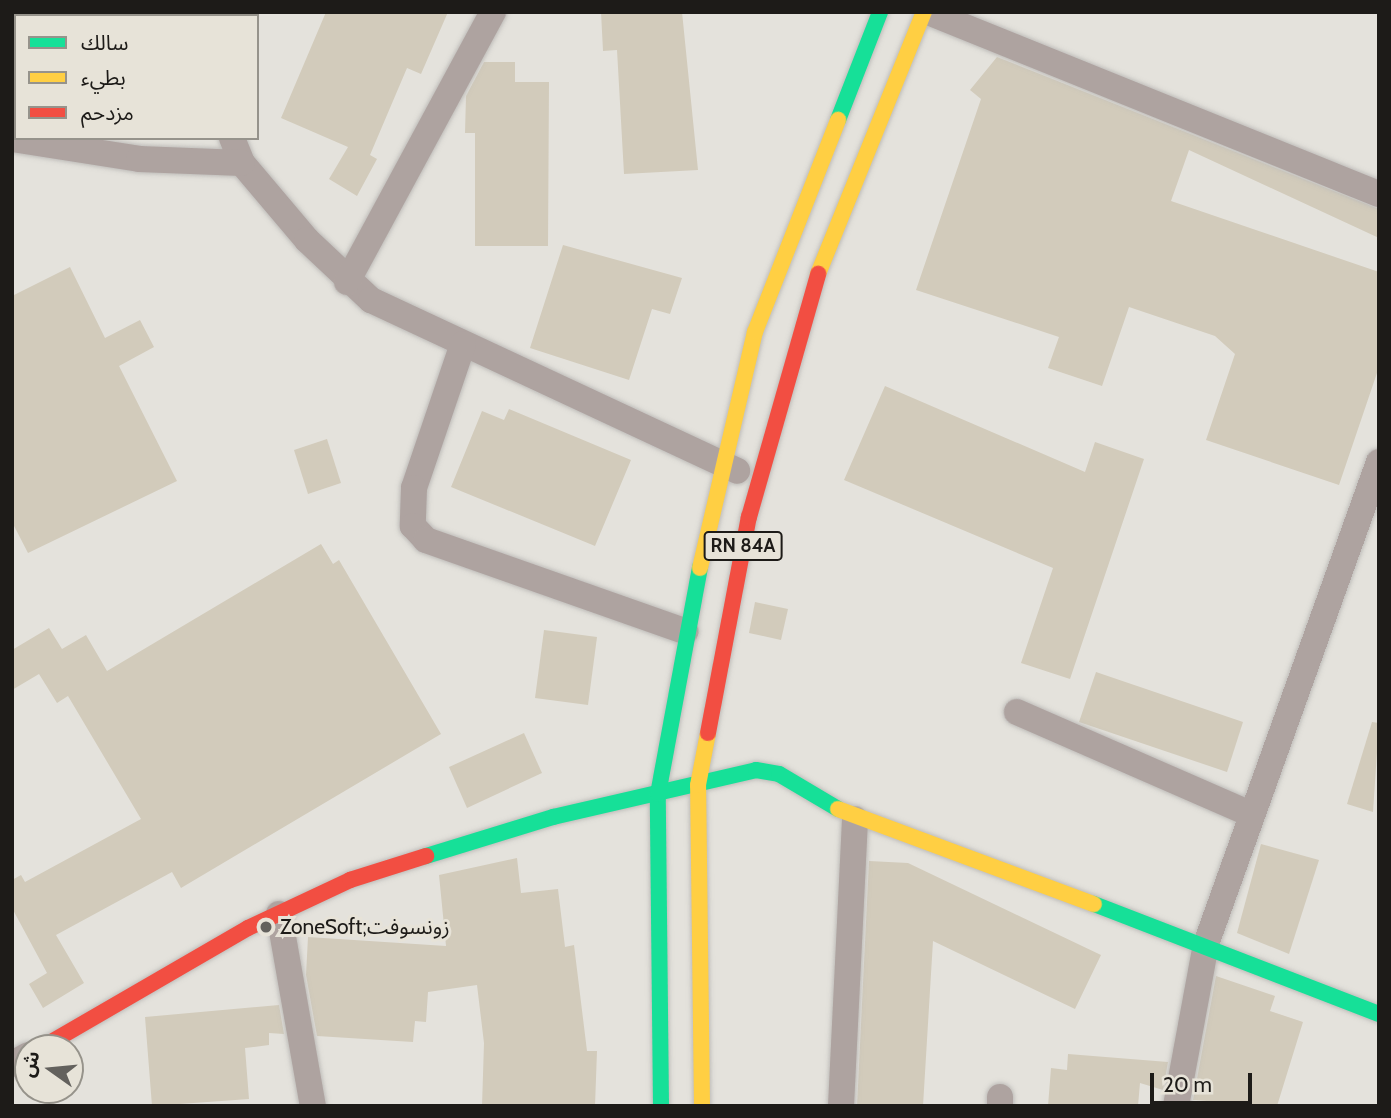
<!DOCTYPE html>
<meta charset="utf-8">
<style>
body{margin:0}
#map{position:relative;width:1391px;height:1118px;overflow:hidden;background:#e4e2dc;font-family:Cabin,"Noto Sans Arabic",sans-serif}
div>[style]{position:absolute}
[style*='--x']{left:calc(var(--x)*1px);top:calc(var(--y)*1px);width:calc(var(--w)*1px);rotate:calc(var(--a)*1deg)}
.building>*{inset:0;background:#d2cbbb}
.roads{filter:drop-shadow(0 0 2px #bfbdba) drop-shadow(0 0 2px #bfbdba)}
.street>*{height:26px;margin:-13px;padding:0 13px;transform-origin:13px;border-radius:13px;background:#aea3a0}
.fast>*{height:16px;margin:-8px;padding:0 8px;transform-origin:8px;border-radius:8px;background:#16e098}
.slow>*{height:16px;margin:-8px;padding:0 8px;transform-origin:8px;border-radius:8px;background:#ffcf43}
.jam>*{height:16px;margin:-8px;padding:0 8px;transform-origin:8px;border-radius:8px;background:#f24e42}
.dots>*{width:19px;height:19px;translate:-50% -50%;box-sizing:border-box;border:4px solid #e7e3d8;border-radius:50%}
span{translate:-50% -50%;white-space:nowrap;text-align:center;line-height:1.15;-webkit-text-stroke:6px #e7e3d8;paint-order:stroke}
.shield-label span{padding:2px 5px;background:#e7e3d8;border:2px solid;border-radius:5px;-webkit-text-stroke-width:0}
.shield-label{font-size:19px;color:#1d1b18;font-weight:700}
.poi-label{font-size:21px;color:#1d1b18}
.left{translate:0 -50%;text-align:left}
.frame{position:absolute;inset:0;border:14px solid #1d1b18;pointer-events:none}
.legend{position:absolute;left:14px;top:14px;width:245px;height:126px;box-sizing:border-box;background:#e7e3d8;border:2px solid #96938b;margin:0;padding:9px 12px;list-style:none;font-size:21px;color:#1d1b18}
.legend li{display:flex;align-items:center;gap:14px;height:35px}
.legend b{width:35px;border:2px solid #96938b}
.north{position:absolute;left:14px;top:1034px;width:70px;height:70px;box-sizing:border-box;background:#e7e3d8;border:2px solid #96938b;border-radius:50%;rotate:285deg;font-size:19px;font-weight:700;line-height:28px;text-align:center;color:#1d1b18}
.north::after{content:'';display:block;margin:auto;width:24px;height:32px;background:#63615d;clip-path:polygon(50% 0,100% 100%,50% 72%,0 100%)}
.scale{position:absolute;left:1150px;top:1073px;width:102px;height:32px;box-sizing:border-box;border:4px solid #1d1b18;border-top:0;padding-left:9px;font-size:21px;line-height:24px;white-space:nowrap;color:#1d1b18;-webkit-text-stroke:5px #e7e3d8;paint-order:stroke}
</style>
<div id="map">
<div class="building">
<div style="clip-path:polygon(326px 12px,448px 12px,421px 74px,407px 68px,370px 155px,377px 159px,357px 196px,329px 179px,348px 147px,281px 118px)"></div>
<div style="clip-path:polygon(601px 12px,682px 12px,698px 170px,624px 174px,617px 50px,603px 51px)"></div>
<div style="clip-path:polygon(997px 57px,1379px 209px,1379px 238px,1189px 150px,1171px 201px,1379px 272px,1379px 367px,1339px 485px,1206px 440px,1235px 354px,1215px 336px,1129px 307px,1102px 386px,1048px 368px,1059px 337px,916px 290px,981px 99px,970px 90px)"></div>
<div style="clip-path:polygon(484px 62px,515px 62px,515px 82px,549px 82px,548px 246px,475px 246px,475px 133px,465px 133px,466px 96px)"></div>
<div style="clip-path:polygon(563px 245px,682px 278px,670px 314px,652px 309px,629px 380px,530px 348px)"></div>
<div style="clip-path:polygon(70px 267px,105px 338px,140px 320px,154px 347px,119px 366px,177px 481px,28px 553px,12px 522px,12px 296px)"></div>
<div style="clip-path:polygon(885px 386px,1085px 472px,1095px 442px,1144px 459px,1070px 679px,1021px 663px,1053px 568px,844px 480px)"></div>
<div style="clip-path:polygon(509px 409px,631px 460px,595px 546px,451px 487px,482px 411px,504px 420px)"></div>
<div style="clip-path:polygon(327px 439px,341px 483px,308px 494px,294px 450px)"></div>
<div style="clip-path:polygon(321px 544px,333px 564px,339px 560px,441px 734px,181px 888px,172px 872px,56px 935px,84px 983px,43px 1008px,29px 984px,47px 973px,12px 908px,12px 880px,21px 875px,25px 882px,141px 819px,68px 696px,57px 703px,39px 674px,12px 690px,12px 650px,49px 628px,62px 649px,86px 635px,107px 671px)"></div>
<div style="clip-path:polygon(755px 602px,788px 609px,781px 640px,749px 633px)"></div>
<div style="clip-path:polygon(544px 630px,597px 637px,588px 705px,535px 698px)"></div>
<div style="clip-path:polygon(1096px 672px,1243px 722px,1227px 772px,1079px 722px)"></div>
<div style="clip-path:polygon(1372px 722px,1379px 723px,1373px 812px,1347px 804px)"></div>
<div style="clip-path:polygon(524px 733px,542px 773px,467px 808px,449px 767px)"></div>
<div style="clip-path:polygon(1261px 844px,1319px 860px,1289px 954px,1237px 933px)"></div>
<div style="clip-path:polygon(517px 858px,521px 893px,558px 889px,565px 947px,574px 945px,587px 1051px,597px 1051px,595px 1106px,482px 1106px,484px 1043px,477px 985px,428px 992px,426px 1022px,415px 1021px,413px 1042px,317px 1036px,306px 975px,308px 937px,446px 946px,439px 875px)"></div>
<div style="clip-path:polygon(869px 861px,908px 863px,1101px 955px,1075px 1009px,933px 941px,923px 1106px,857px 1106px)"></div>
<div style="clip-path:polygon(1216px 976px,1275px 996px,1270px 1011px,1303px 1022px,1277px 1106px,1193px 1100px)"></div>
<div style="clip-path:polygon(279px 1005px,284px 1034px,269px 1033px,269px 1045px,245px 1048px,249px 1099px,152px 1106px,145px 1017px)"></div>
<div style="clip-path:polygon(1068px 1054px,1168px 1062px,1163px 1090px,1140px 1083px,1138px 1106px,1048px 1106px,1051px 1068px,1067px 1070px)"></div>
</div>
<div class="roads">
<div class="street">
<div style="--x:117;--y:12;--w:6;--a:39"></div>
<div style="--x:928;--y:12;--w:486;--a:22"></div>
<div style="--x:232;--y:138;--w:27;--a:68"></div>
<div style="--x:242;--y:163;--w:101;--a:49.8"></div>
<div style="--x:307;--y:240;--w:88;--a:43.2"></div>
<div style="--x:371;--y:300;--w:404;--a:25"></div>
<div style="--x:12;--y:139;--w:129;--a:8.9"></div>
<div style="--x:139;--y:159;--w:103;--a:2.2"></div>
<div style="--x:347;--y:282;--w:307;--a:-61.6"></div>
<div style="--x:463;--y:344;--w:152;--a:108.8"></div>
<div style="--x:414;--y:488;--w:38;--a:92"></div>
<div style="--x:413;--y:526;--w:19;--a:47"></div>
<div style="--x:426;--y:540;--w:275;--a:19.4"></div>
<div style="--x:1017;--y:712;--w:254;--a:23.6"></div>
<div style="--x:279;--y:914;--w:195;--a:80"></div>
<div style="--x:12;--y:1064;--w:18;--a:-29"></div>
<div style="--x:841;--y:1106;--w:287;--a:-87.2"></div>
<div style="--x:1000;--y:1106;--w:9;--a:-90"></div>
<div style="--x:1176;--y:1106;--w:165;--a:-79.5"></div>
<div style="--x:1206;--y:944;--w:512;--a:-70.26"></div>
</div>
<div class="fast">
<div style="--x:838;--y:120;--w:116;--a:-68.7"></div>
<div style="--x:426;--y:856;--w:133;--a:-17.1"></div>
<div style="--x:553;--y:817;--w:208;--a:-13"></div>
<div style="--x:756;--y:770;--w:23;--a:10"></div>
<div style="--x:779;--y:774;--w:69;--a:30.7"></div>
<div style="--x:1094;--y:904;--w:305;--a:21.1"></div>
<div style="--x:661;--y:1106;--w:312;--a:-90.6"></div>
<div style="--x:658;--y:794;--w:230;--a:-79.5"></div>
</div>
<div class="slow">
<div style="--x:818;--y:274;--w:283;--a:-68"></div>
<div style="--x:700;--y:568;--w:242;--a:-76.9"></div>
<div style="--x:755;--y:332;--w:228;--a:-68.6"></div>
<div style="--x:838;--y:809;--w:273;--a:20.4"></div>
<div style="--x:702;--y:1106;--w:321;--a:-90.7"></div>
<div style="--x:698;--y:785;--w:53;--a:-79.1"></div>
</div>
<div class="jam">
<div style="--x:708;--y:733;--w:220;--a:-79.3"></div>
<div style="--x:749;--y:517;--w:253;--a:-74.1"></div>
<div style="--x:41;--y:1048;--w:239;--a:-30.1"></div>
<div style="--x:248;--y:928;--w:113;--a:-25.2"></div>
<div style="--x:350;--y:880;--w:80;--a:-17.5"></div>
</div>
</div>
<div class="dots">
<div style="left:266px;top:927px;background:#63615d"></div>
</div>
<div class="shield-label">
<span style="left:743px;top:546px">RN 84A</span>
</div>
<div class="poi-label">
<span class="left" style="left:280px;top:927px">ZoneSoft;زونسوفت</span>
</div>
<div class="frame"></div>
<ul class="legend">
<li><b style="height:9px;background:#16e098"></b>سالك</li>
<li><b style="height:9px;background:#ffcf43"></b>بطيء</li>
<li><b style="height:9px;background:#f24e42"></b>مزدحم</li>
</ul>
<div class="north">ش</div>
<div class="scale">20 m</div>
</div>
